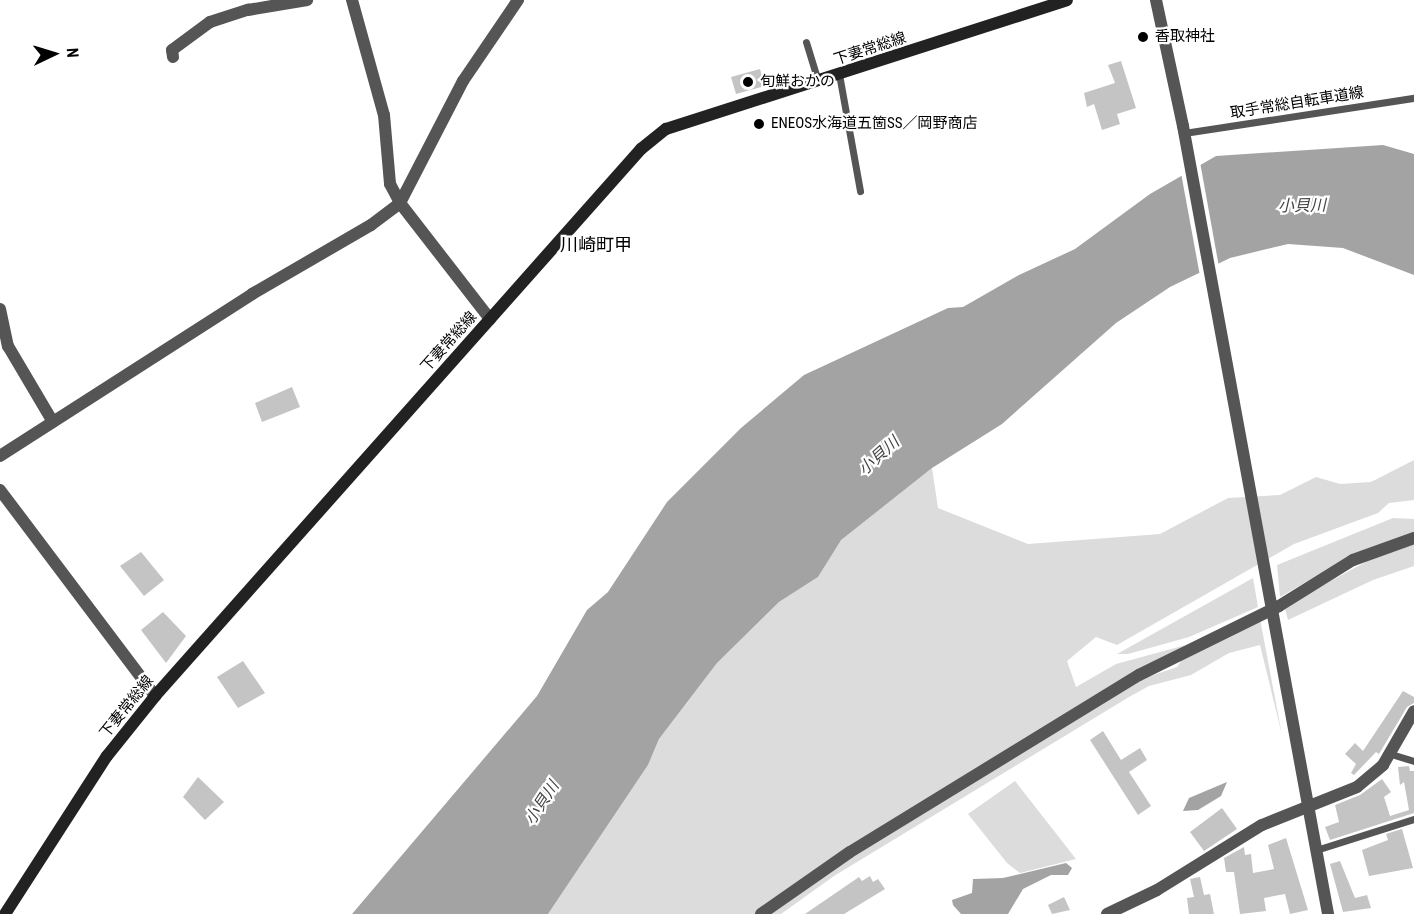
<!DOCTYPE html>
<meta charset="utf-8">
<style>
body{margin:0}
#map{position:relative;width:1414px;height:914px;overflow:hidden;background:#fff;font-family:"Roboto Condensed","Noto Sans JP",sans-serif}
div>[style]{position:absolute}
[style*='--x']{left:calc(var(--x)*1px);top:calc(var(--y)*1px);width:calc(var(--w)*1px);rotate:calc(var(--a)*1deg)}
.green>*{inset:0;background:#dcdcdc}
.water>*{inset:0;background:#a3a3a3}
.pier>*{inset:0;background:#fff}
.building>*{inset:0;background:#c4c4c4}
.service>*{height:7px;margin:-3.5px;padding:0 3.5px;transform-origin:3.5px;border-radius:3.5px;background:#555}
.minor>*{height:12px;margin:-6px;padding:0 6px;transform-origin:6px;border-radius:6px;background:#555}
.tertiary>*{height:12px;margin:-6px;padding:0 6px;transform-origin:6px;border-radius:6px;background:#555}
.secondary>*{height:12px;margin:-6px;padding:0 6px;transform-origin:6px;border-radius:6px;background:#222}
.dots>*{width:16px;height:16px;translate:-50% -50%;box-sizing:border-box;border:3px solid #fff;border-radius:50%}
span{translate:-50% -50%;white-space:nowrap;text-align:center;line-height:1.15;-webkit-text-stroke:4.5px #fff;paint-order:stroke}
.poi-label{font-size:15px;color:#000}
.left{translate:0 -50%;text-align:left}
.street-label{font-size:15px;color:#000}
.water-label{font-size:16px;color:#444;font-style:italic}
.quarter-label{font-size:18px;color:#000}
.north{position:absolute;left:24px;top:24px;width:60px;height:60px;-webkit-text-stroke:4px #fff;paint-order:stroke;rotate:86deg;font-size:16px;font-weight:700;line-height:24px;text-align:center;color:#000}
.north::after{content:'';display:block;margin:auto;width:21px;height:27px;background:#000;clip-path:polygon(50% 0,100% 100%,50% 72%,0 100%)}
</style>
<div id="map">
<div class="green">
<div style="clip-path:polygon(1414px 460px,1414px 500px,1389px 503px,1378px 513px,1294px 544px,1117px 645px,1096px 637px,1067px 661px,1076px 687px,1116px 664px,1186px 645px,1132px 675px,756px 914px,548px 914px,648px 765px,659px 739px,717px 663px,779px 602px,818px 577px,840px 540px,932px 468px,938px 508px,1028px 544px,1160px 534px,1228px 498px,1280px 495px,1316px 477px,1340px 484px,1371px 482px)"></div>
<div style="clip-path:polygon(1393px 518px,1414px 519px,1414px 534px,1325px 571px,1280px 597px,1277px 565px)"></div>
<div style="clip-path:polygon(1414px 543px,1414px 566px,1373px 580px,1288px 620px,1285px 609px,1314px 590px,1373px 558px)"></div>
<div style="clip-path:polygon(1253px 578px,1258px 607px,1189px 637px,1128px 654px,1117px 654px)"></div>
<div style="clip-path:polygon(1260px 619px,1282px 735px,1260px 645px,1229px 653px,1191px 675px,1149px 686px,1129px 697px,834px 876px,781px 914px,768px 914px,829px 869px,1145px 678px,1177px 667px,1186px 654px)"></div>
<div style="clip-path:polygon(1015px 781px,1076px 859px,1020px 873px,1007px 863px,968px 814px)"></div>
</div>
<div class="water">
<div style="clip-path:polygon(1383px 145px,1414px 154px,1414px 275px,1343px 248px,1288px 244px,1230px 258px,1170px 287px,1116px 323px,1002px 424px,932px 468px,841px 540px,818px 577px,779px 602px,717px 663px,659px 739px,648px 765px,548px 914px,352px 914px,537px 696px,587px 610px,608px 592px,667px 502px,741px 428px,804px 375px,948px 308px,963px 307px,1019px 275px,1075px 249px,1150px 194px,1216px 156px)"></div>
<div style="clip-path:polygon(1227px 782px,1221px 796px,1198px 810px,1183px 811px,1189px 798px)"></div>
<div style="clip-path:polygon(1066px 863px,1072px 868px,1068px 875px,1051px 875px,1023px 889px,1008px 914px,961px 914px,953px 905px,952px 900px,972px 893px,973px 879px,1003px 878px)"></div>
</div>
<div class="pier">
<div style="clip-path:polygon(1200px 162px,1219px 267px,1200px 276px,1181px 173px)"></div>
</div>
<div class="building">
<div style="clip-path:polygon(1121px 61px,1136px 108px,1117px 114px,1120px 124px,1102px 130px,1094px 104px,1087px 107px,1084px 93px,1115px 83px,1108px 65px)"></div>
<div style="clip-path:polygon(760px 69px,765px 86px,736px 94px,731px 77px)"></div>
<div style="clip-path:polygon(292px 387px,300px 407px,262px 422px,255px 403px)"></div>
<div style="clip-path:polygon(141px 552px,164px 580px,144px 596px,120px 566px)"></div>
<div style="clip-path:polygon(163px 612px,186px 636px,166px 663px,141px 630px)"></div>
<div style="clip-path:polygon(243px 661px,265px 693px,238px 708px,217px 677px)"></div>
<div style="clip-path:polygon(1403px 691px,1414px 697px,1414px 703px,1407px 707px,1379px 754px,1376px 752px,1354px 775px,1351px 773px,1356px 764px,1345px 754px,1355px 743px,1363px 751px)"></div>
<div style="clip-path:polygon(1103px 731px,1121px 760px,1140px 748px,1147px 760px,1129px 772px,1151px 806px,1138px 815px,1090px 740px)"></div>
<div style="clip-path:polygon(1409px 766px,1410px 771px,1414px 771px,1414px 813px,1330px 840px,1325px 827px,1339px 822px,1335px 805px,1360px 795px,1382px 779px,1391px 792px,1384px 797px,1390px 816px,1409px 810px,1404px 782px,1400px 785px,1398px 767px)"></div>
<div style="clip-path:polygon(198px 777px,224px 802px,205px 820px,183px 797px)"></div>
<div style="clip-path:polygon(1222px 808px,1237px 829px,1204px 851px,1190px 832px)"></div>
<div style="clip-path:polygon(1414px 825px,1402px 829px,1413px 868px,1369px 876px,1362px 850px,1388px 840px,1386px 834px)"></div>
<div style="clip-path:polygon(1286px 838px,1308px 910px,1290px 914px,1285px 894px,1264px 898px,1266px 911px,1240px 914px,1234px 872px,1226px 872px,1224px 858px,1244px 847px,1245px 855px,1251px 854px,1253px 873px,1274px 869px,1268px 845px)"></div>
<div style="clip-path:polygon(1340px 861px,1355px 898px,1367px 895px,1371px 908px,1343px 912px,1330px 864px)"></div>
<div style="clip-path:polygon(870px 876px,873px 882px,878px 879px,885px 889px,844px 914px,805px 914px,859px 877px,862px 881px)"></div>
<div style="clip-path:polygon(1200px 877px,1204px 895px,1210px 894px,1214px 914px,1189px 914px,1187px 898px,1194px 897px,1190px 879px)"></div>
<div style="clip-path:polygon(1064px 897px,1070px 910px,1052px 914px,1048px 905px)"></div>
</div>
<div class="service">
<div style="--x:806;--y:42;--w:41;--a:72.9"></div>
<div style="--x:839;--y:74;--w:119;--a:79.8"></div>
<div style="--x:1184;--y:133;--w:233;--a:-8.7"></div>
<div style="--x:1391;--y:754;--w:24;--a:17"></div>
<div style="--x:1316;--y:850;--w:103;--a:-17.6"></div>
</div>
<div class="minor">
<div style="--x:352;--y:0;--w:119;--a:74.5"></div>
<div style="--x:384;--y:115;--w:69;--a:85"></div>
<div style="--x:390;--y:184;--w:21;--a:62"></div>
<div style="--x:400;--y:203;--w:147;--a:52.2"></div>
<div style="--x:173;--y:57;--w:7;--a:-98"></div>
<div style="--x:172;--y:50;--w:47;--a:-36.4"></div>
<div style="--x:210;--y:22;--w:40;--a:-18"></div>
<div style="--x:248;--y:10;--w:60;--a:-9.6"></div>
<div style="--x:0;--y:309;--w:38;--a:78"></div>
<div style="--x:8;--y:346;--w:88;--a:59.4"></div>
<div style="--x:0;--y:456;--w:300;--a:-32.7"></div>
<div style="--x:252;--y:294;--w:138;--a:-30.1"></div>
<div style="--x:371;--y:225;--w:36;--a:-37"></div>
<div style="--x:400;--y:203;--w:137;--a:-62.7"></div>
<div style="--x:463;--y:81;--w:98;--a:-55.8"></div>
<div style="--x:0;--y:490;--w:258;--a:53"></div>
<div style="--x:761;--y:914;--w:108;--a:-34.9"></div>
<div style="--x:850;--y:852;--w:339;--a:-31.5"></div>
<div style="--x:1139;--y:675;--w:156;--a:-26.2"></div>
<div style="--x:1279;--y:606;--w:87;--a:-31.9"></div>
<div style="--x:1353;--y:560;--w:65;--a:-19.8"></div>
<div style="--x:1107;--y:914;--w:55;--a:-25.6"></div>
<div style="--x:1157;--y:890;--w:123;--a:-31.8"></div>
<div style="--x:1262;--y:825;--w:102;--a:-21.8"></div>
<div style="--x:1357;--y:787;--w:34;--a:-40"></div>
<div style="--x:1383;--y:765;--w:62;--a:-60.1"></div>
</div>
<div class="tertiary">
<div style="--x:1156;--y:0;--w:129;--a:77.9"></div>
<div style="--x:1183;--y:126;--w:801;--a:79.57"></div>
</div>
<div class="secondary">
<div style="--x:5;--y:914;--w:188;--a:-57.2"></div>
<div style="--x:107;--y:756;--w:77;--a:-51.3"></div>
<div style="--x:155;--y:696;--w:732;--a:-48.38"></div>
<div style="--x:641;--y:149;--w:32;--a:-39"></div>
<div style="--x:666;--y:129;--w:421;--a:-17.8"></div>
</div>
<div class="dots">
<div style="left:1143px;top:37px;background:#000"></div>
<div style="left:748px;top:82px;background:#000"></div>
<div style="left:759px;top:124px;background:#000"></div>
</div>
<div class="poi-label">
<span class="left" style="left:1155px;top:37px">香取神社</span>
<span class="left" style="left:760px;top:82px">旬鮮おかの</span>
<span class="left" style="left:771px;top:124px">ENEOS水海道五箇SS／岡野商店</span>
</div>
<div class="street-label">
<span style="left:870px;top:49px;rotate:-18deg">下妻常総線</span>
<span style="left:1297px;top:103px;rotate:-9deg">取手常総自転車道線</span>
<span style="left:449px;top:342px;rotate:-48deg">下妻常総線</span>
<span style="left:127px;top:707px;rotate:-51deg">下妻常総線</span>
</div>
<div class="water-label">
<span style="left:1302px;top:206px;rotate:-1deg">小貝川</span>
<span style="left:879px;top:456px;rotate:-42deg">小貝川</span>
<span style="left:542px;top:803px;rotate:-57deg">小貝川</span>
</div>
<div class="quarter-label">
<span style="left:596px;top:245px">川崎町甲</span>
</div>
<div class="north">N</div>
</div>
